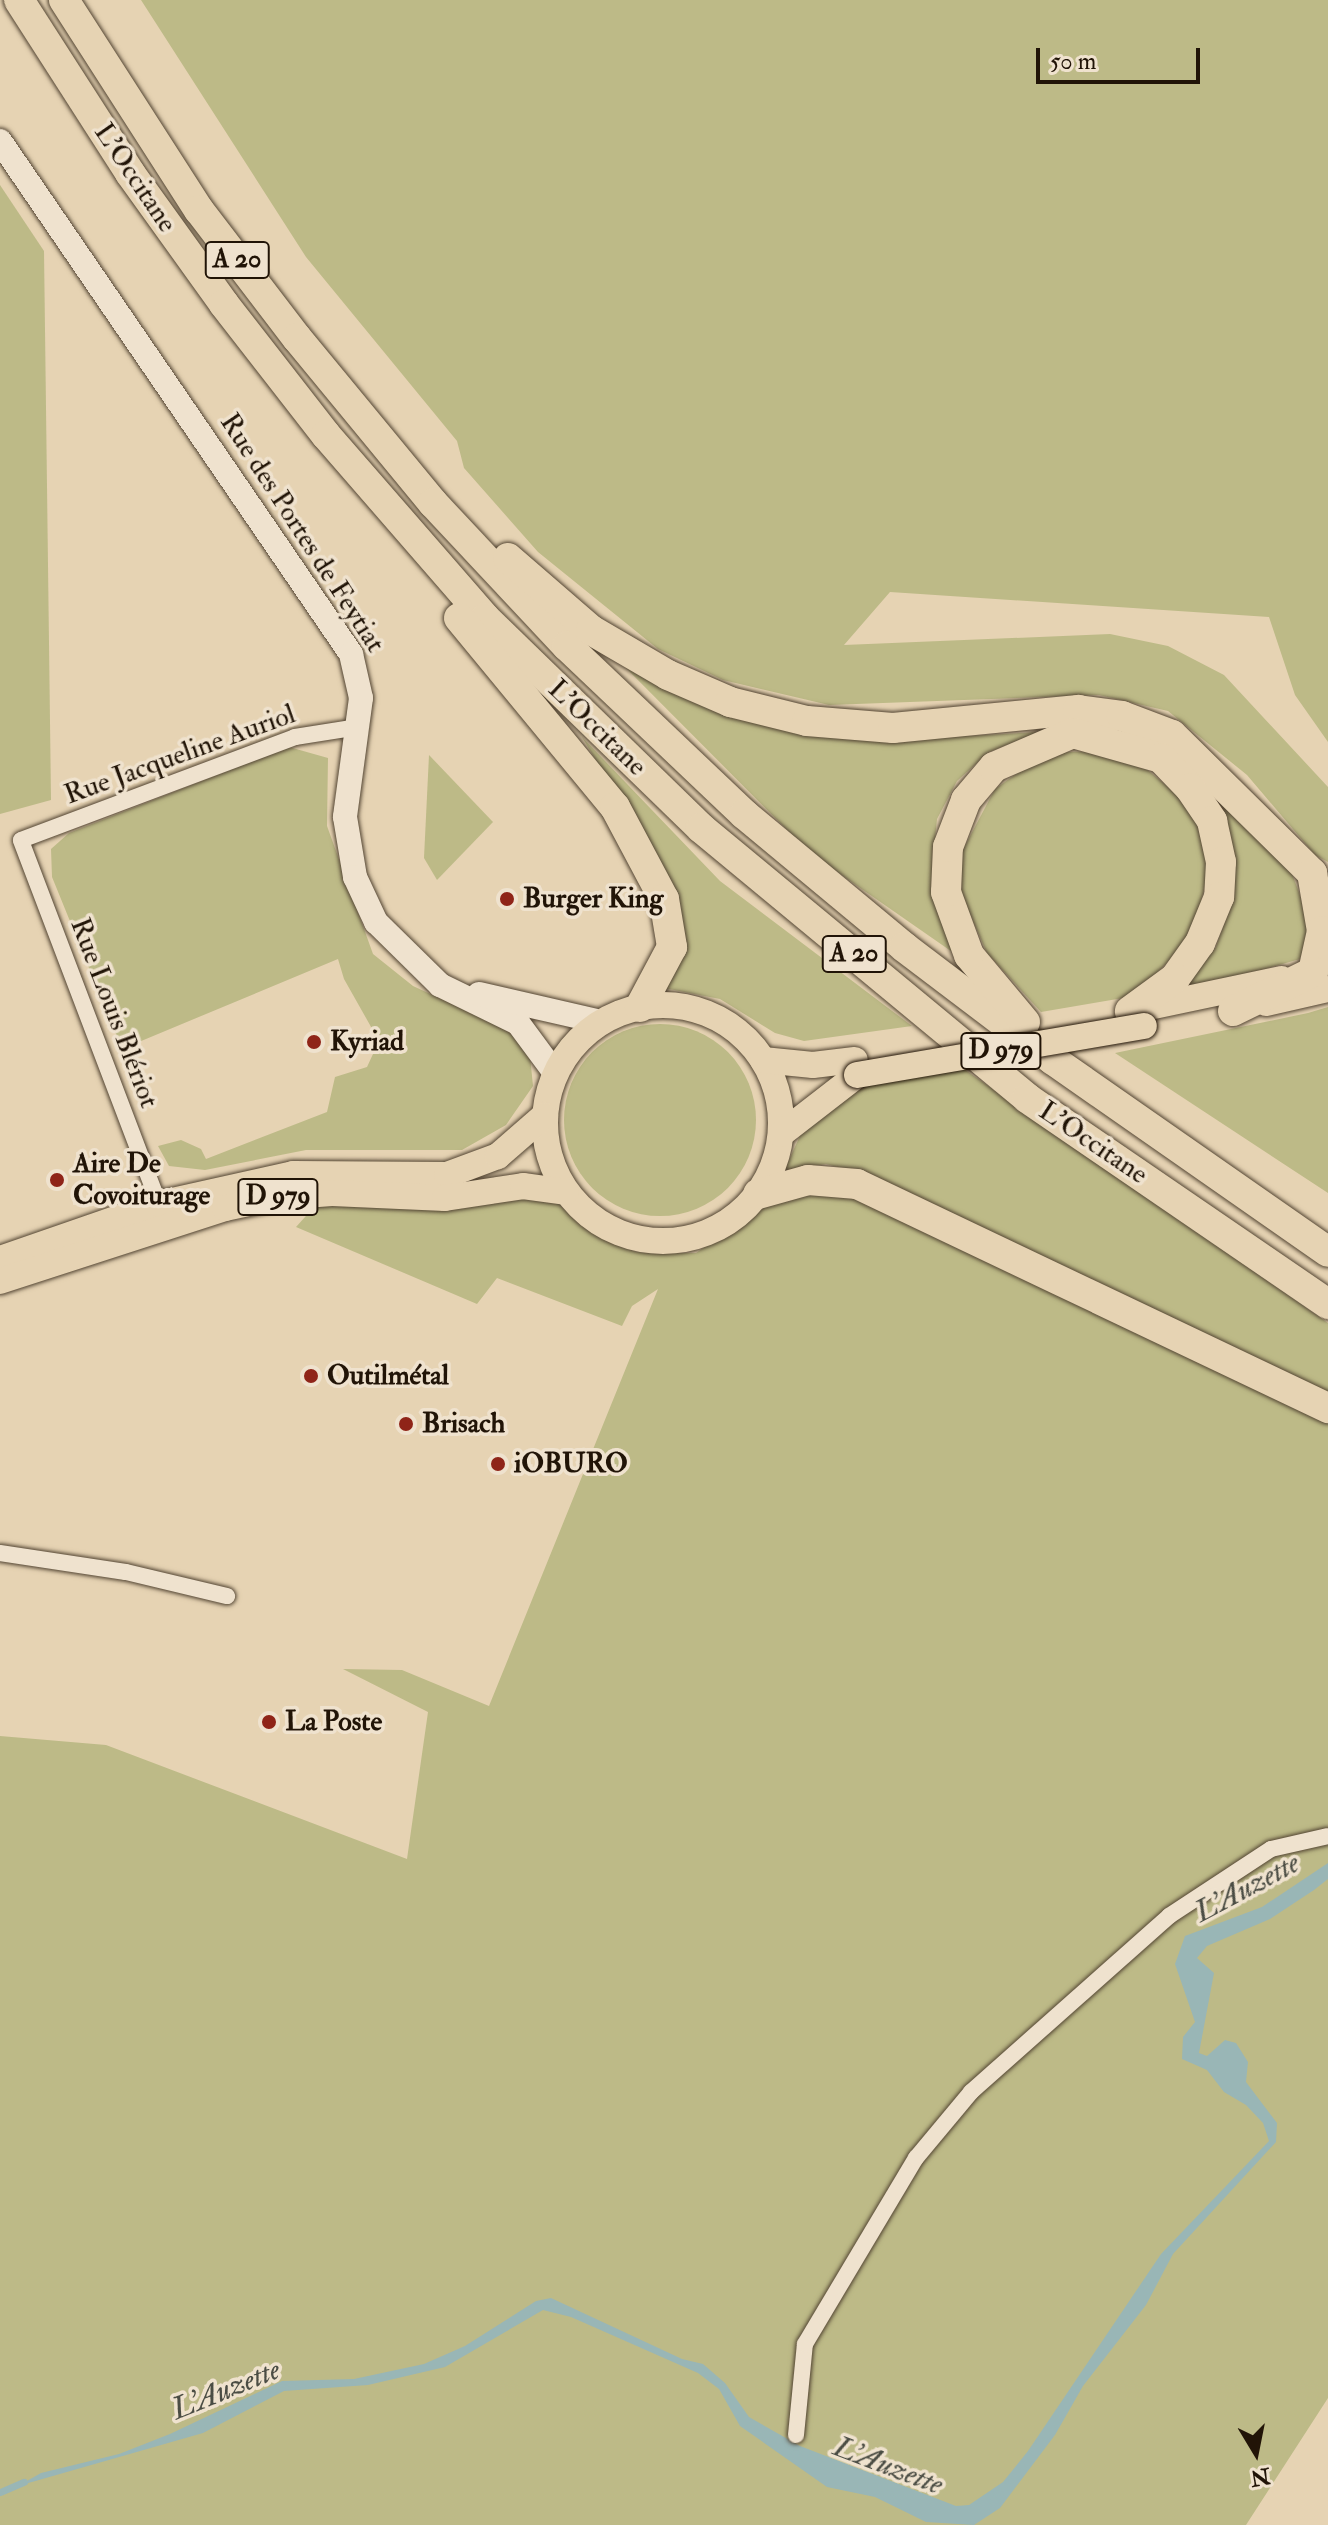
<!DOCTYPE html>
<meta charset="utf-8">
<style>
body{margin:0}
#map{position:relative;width:1328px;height:2525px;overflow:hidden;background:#e6d3b3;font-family:"IM FELL Double Pica",serif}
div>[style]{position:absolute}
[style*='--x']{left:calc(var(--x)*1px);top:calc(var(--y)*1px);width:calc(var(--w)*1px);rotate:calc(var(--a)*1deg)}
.green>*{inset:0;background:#bdba87}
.round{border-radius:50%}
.water>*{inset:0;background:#99b6b6}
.stream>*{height:7px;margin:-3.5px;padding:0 3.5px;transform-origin:3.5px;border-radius:3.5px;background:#99b6b6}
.roads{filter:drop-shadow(0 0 2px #524432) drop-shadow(0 0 2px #524432)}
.street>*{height:16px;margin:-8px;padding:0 8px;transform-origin:8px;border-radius:8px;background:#efe2ce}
.secondary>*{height:24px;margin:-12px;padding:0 12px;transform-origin:12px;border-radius:12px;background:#efe2ce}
.primary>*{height:26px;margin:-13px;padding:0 13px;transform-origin:13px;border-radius:13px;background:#e6d3b3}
.primary>.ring{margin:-13px;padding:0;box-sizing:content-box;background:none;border:26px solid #e6d3b3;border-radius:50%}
.highway>*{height:30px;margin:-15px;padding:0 15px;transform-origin:15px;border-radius:15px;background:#e6d3b3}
.bridges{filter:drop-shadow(0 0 2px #211407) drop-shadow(0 0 2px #211407)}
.primary-bridge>*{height:26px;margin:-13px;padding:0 13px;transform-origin:13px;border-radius:13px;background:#e6d3b3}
.dots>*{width:22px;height:22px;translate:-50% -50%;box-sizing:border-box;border:4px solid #efe2ce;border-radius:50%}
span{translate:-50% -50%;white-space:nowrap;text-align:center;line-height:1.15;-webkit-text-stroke:7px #efe2ce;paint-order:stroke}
.shield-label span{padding:2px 6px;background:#efe2ce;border:2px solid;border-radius:6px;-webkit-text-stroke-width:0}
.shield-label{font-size:26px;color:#211407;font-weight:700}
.street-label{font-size:28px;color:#211407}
.poi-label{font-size:28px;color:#211407;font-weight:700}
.left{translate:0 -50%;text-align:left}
.water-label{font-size:30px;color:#4b4d44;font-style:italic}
.north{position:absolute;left:1216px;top:2413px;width:80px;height:80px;-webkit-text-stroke:6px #efe2ce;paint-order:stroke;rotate:170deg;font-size:22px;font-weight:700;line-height:32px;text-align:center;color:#211407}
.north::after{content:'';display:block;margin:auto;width:28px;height:36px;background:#211407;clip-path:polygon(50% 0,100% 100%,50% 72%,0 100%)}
.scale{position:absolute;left:1036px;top:48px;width:164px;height:36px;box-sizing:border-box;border:4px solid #211407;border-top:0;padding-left:10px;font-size:24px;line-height:28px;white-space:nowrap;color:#211407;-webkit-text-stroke:6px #efe2ce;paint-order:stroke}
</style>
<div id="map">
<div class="green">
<div style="clip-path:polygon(141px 0,1328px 0,1328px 742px,1295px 695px,1269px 617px,890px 592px,844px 645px,1110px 634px,1168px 646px,1224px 675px,1328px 787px,1328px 862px,1315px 855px,1247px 775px,1168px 711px,1099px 695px,829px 705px,723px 680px,658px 649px,538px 552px,464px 468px,457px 441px,306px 257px)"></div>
<div style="clip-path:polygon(0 185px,44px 251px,51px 800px,0 814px)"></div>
<div style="clip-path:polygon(619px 661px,927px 738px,1039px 732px,989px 752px,957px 781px,937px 819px,933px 858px,958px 956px,810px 853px)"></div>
<div style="clip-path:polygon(582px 737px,720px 881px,912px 1026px,804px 1041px,775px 1033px,720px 999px,664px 988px,666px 878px)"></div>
<div style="clip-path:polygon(289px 747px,328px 758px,327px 826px,373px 954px,413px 986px,510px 1031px,530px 1056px,533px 1086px,506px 1125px,462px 1150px,306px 1150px,205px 1170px,169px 1166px,158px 1146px,181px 1140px,201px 1149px,206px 1159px,327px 1112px,335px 1077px,367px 1067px,379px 1041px,344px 979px,338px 959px,122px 1049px,52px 877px,51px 849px,69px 833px)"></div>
<div style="clip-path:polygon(1099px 751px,1134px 759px,1184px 800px,1196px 819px,1210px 866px,1192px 937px,1150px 980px,1123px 998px,1041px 1012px,987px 953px,962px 896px,959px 857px,995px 789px,1029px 765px,1067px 752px)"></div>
<div style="clip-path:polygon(429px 755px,493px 822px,437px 880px,424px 858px)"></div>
<div style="clip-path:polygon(1196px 770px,1289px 866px,1312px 927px,1300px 959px,1180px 993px,1216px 947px,1230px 906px)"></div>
<div style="clip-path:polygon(1328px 1007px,1328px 1193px,1115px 1053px,1308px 1013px)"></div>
<div class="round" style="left:564px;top:1024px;width:192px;height:192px"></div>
<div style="clip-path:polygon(961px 1067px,1328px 1323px,1328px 1396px,861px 1173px,826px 1164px,784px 1171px,809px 1116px,862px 1086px)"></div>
<div style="clip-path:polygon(833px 1185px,1328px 1423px,1328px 2398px,1246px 2525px,0 2525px,0 1736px,106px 1745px,407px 1859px,428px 1712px,343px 1669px,402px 1670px,489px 1706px,658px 1289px,632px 1306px,622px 1326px,497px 1278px,477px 1304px,296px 1227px,314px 1207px,520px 1192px,551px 1198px,597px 1234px,636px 1252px,696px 1253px,780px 1194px)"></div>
</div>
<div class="water">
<div style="clip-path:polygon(1328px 1863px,1328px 1879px,1314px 1890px,1270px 1919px,1207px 1946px,1197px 1958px,1214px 1973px,1199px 2053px,1207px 2056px,1225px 2040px,1236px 2043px,1248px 2062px,1246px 2082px,1277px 2123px,1276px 2142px,1173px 2254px,1146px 2305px,1083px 2386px,1055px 2435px,1000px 2508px,974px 2525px,926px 2522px,875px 2497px,827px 2487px,740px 2426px,719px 2389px,698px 2373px,571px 2317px,543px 2310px,445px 2367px,368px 2385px,284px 2391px,203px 2433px,18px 2486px,41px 2473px,119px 2454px,170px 2434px,282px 2381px,354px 2379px,424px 2364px,465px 2346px,536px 2301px,551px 2298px,682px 2359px,703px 2364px,725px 2383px,749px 2417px,800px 2446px,956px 2506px,969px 2505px,1003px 2482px,1028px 2451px,1161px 2254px,1269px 2141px,1263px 2123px,1246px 2105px,1224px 2092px,1207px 2070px,1182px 2059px,1183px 2037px,1195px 2022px,1175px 1964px,1185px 1936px,1262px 1907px)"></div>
</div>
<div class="stream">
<div style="--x:0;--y:2492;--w:26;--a:-23"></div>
</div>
<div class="roads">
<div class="street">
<div style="--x:159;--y:1204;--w:389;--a:-110.8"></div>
<div style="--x:21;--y:840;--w:293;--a:-20.6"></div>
<div style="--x:295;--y:737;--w:64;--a:-9"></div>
<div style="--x:0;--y:1553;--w:127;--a:8.6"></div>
<div style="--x:126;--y:1572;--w:104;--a:13.4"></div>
<div style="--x:796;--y:2435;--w:91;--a:-84.4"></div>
<div style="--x:805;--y:2344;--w:217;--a:-59.2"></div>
<div style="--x:916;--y:2158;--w:86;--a:-50.2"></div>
<div style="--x:971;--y:2092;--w:265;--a:-41.6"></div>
<div style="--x:1169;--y:1916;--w:122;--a:-33.3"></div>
<div style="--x:1271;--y:1849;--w:58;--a:-12.8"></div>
</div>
<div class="secondary">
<div style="--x:0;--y:141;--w:622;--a:55.62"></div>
<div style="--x:351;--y:654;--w:45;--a:77.2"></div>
<div style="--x:361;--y:698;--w:120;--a:97.7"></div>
<div style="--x:345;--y:817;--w:61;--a:80.5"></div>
<div style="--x:355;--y:877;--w:50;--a:65"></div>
<div style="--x:376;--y:922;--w:90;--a:44.5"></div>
<div style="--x:440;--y:985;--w:87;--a:26"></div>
<div style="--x:518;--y:1023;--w:62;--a:53.5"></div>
<div style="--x:479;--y:994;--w:125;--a:12.9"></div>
</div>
<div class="primary">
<div style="--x:1266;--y:1003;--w:64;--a:-12.7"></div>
<div class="ring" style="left:545px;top:1005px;width:210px;height:210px"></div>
<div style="--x:1130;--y:1011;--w:155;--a:-11.9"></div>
<div style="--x:763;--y:1060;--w:50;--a:5.7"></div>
<div style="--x:813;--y:1065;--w:42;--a:-6.8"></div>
<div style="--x:781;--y:1134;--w:96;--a:-37.8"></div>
<div style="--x:0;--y:1259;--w:168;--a:-19.1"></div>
<div style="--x:159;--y:1204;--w:137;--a:-12.6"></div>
<div style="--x:293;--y:1174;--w:154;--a:0.4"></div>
<div style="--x:447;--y:1175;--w:54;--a:-20.4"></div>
<div style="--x:498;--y:1156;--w:62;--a:-41.1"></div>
<div style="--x:0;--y:1281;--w:237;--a:-18"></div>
<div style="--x:225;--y:1208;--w:53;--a:-11.9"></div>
<div style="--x:277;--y:1197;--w:55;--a:-4.2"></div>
<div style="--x:332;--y:1193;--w:113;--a:2.5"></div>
<div style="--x:445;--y:1198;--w:79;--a:-8.7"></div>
<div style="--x:523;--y:1186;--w:43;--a:7.9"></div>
</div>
<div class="highway">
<div style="--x:19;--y:0;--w:206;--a:57.3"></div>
<div style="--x:130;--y:173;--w:161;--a:54.3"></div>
<div style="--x:224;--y:304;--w:166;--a:52.1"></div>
<div style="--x:326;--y:435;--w:242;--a:49"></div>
<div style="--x:485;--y:618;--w:301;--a:44.2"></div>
<div style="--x:701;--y:828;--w:423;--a:39.6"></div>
<div style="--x:1027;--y:1098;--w:365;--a:34.4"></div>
<div style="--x:64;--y:0;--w:250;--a:57.3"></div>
<div style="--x:199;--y:210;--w:161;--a:52.6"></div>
<div style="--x:297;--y:338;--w:214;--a:50.5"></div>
<div style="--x:433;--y:503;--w:196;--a:46.9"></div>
<div style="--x:567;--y:646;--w:244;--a:43.5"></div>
<div style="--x:744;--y:814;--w:208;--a:39.7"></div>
<div style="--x:904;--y:947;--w:187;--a:37.2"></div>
<div style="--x:1053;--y:1060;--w:335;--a:34.9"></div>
<div style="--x:508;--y:558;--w:110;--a:40.9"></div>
<div style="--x:591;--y:630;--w:89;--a:30.3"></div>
<div style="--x:668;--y:675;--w:68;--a:23.5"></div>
<div style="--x:730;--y:702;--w:79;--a:13.9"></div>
<div style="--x:807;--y:721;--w:86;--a:4.7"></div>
<div style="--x:893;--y:728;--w:186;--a:-5.6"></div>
<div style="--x:1078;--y:710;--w:44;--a:7.8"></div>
<div style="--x:1122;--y:716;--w:53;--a:20.8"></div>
<div style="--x:1172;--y:735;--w:197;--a:44.6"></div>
<div style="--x:1312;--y:873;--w:59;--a:80.2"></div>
<div style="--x:1322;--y:931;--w:42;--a:102.4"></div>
<div style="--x:1313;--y:972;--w:89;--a:154"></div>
<div style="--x:459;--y:618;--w:245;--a:50.5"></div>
<div style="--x:615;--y:807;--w:104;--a:62"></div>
<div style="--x:664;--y:899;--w:49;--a:80.5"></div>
<div style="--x:672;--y:947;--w:68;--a:118.1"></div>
<div style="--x:1025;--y:1022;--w:87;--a:-129.9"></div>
<div style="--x:969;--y:955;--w:67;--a:-110.1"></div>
<div style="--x:946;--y:892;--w:45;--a:-87.5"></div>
<div style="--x:948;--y:847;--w:50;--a:-69"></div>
<div style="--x:966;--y:800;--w:43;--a:-49.7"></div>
<div style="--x:994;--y:767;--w:86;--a:-23.3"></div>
<div style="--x:1073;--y:733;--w:91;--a:15.9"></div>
<div style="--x:1161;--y:758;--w:42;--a:46"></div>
<div style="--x:1190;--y:788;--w:40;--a:56"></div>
<div style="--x:1212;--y:821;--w:42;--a:77.6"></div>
<div style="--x:1221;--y:862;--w:35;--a:93"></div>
<div style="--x:1219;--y:897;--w:50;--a:112.4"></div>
<div style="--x:1200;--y:943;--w:43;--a:125.5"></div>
<div style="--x:1175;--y:978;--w:56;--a:143.7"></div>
<div style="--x:758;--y:1194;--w:52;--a:-15.6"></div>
<div style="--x:808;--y:1180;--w:49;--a:4.7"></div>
<div style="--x:857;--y:1184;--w:522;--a:25.44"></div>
</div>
</div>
<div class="bridges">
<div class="primary-bridge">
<div style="--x:857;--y:1075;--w:291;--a:-9.7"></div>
</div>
</div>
<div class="dots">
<div style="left:507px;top:899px;background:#8f2418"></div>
<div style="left:314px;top:1042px;background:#8f2418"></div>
<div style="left:57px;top:1180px;background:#8f2418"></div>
<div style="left:311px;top:1376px;background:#8f2418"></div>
<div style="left:406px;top:1424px;background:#8f2418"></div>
<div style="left:498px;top:1464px;background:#8f2418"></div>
<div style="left:269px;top:1722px;background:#8f2418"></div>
</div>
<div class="shield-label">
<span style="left:237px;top:260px">A 20</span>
<span style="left:854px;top:954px">A 20</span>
<span style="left:1001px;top:1051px">D 979</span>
<span style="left:278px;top:1197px">D 979</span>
</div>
<div class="street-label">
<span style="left:135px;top:178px;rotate:56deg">L'Occitane</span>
<span style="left:302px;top:533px;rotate:57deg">Rue des Portes de Feytiat</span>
<span style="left:597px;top:728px;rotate:44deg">L'Occitane</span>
<span style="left:180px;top:755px;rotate:-20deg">Rue Jacqueline Auriol</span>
<span style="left:114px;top:1013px;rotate:69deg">Rue Louis Blériot</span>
<span style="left:1093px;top:1143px;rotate:34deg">L'Occitane</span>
</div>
<div class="poi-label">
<span class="left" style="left:523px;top:899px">Burger King</span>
<span class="left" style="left:330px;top:1042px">Kyriad</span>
<span class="left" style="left:73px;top:1180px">Aire De<br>Covoiturage</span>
<span class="left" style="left:327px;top:1376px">Outilmétal</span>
<span class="left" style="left:422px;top:1424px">Brisach</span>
<span class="left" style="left:514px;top:1464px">iOBURO</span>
<span class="left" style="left:285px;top:1722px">La Poste</span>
</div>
<div class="water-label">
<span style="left:1247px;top:1888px;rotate:-28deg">L'Auzette</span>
<span style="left:226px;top:2390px;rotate:-22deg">L'Auzette</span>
<span style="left:888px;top:2466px;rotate:21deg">L'Auzette</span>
</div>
<div class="north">N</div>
<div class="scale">50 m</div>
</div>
